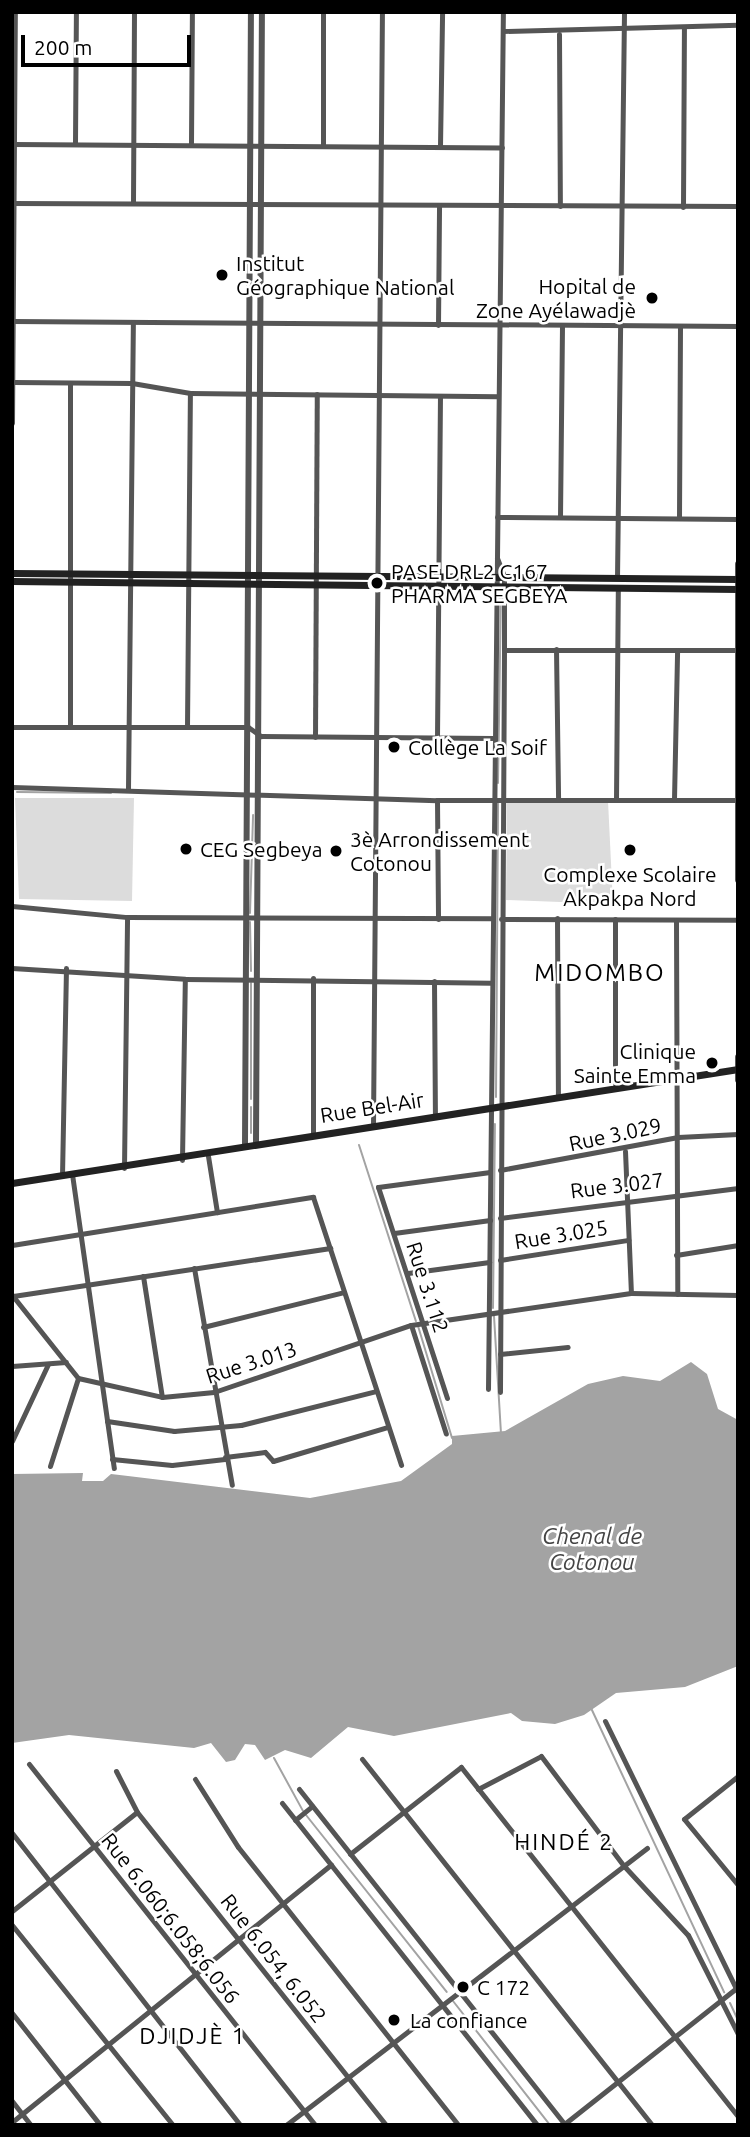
<!DOCTYPE html>
<meta charset="utf-8">
<style>
body{margin:0}
#map{position:relative;width:750px;height:2137px;overflow:hidden;background:#fff;font-family:Ubuntu,sans-serif}
div>[style]{position:absolute}
[style*='--x']{left:calc(var(--x)*1px);top:calc(var(--y)*1px);width:calc(var(--w)*1px);rotate:calc(var(--a)*1deg)}
.green>*{inset:0;background:#dcdcdc}
.water>*{inset:0;background:#a3a3a3}
.stream>*{height:2px;margin:-1px;padding:0 1px;transform-origin:1px;border-radius:1px;background:#a3a3a3}
.minor>*{height:5px;margin:-2.5px;padding:0 2.5px;transform-origin:2.5px;border-radius:2.5px;background:#555}
.tertiary>*{height:6px;margin:-3px;padding:0 3px;transform-origin:3px;border-radius:3px;background:#555}
.secondary>*{height:7px;margin:-3.5px;padding:0 3.5px;transform-origin:3.5px;border-radius:3.5px;background:#222}
.dots>*{width:19px;height:19px;translate:-50% -50%;box-sizing:border-box;border:4px solid #fff;border-radius:50%}
span{translate:-50% -50%;white-space:nowrap;text-align:center;line-height:1.15;-webkit-text-stroke:5px #fff;paint-order:stroke}
.poi-label{font-size:21px;color:#000}
.left{translate:0 -50%;text-align:left}
.right{translate:-100% -50%;text-align:right}
.street-label{font-size:21px;color:#000}
.water-label{font-size:23px;color:#444;font-style:italic}
.neighbourhood-label{font-size:23px;color:#000;letter-spacing:2px}
.quarter-label{font-size:24px;color:#000;letter-spacing:2px}
.frame{position:absolute;inset:0;border:14px solid #000;pointer-events:none}
.scale{position:absolute;left:21px;top:35px;width:170px;height:32px;box-sizing:border-box;border:4px solid #000;border-top:0;padding-left:9px;font-size:21px;line-height:24px;white-space:nowrap;color:#000;-webkit-text-stroke:5px #fff;paint-order:stroke}
</style>
<div id="map">
<div class="green">
<div style="clip-path:polygon(15px 798px,134px 798px,132px 901px,19px 899px)"></div>
<div style="clip-path:polygon(507px 801px,608px 801px,613px 904px,506px 900px)"></div>
</div>
<div class="water">
<div style="clip-path:polygon(691px 1362px,707px 1374px,718px 1409px,738px 1420px,738px 1666px,685px 1687px,616px 1693px,584px 1715px,555px 1724px,522px 1721px,511px 1713px,394px 1736px,348px 1727px,311px 1758px,285px 1750px,265px 1760px,255px 1745px,245px 1744px,235px 1760px,226px 1762px,211px 1743px,194px 1748px,69px 1735px,12px 1743px,12px 1474px,83px 1473px,82px 1481px,103px 1481px,111px 1474px,128px 1476px,310px 1498px,401px 1481px,452px 1444px,452px 1436px,505px 1431px,588px 1384px,623px 1376px,660px 1381px)"></div>
</div>
<div class="stream">
<div style="--x:498;--y:783;--w:186;--a:-89.1"></div>
<div style="--x:17;--y:792;--w:94;--a:0.6"></div>
<div style="--x:250;--y:913;--w:98;--a:-88.2"></div>
<div style="--x:250;--y:922;--w:49;--a:88.8"></div>
<div style="--x:251;--y:983;--w:116;--a:90"></div>
<div style="--x:496;--y:1097;--w:294;--a:-89.6"></div>
<div style="--x:251;--y:1133;--w:26;--a:-90"></div>
<div style="--x:359;--y:1145;--w:185;--a:72.1"></div>
<div style="--x:493;--y:1308;--w:184;--a:-89.4"></div>
<div style="--x:494;--y:1316;--w:117;--a:86.6"></div>
<div style="--x:418;--y:1326;--w:117;--a:73.1"></div>
<div style="--x:591;--y:1708;--w:314;--a:64.9"></div>
<div style="--x:274;--y:1758;--w:60;--a:61.3"></div>
<div style="--x:306;--y:1815;--w:226;--a:51.5"></div>
<div style="--x:453;--y:2001;--w:157;--a:52"></div>
<div style="--x:730;--y:2003;--w:19;--a:65"></div>
</div>
<div class="minor">
<div style="--x:323;--y:12;--w:132;--a:90"></div>
<div style="--x:503;--y:31;--w:235;--a:-1.5"></div>
<div style="--x:559;--y:34;--w:172;--a:89.7"></div>
<div style="--x:75;--y:143;--w:131;--a:-89.6"></div>
<div style="--x:191;--y:143;--w:131;--a:-89.6"></div>
<div style="--x:14;--y:144;--w:488;--a:0.4"></div>
<div style="--x:440;--y:146;--w:134;--a:-89.1"></div>
<div style="--x:12;--y:203;--w:726;--a:0.24"></div>
<div style="--x:133;--y:203;--w:191;--a:-89.7"></div>
<div style="--x:683;--y:207;--w:180;--a:-89.7"></div>
<div style="--x:12;--y:321;--w:726;--a:0.39"></div>
<div style="--x:438;--y:325;--w:120;--a:-89.5"></div>
<div style="--x:13;--y:382;--w:119;--a:0.5"></div>
<div style="--x:132;--y:383;--w:59;--a:9.8"></div>
<div style="--x:190;--y:393;--w:308;--a:0.6"></div>
<div style="--x:70;--y:383;--w:344;--a:90"></div>
<div style="--x:12;--y:423;--w:411;--a:-89.6"></div>
<div style="--x:497;--y:517;--w:241;--a:0.5"></div>
<div style="--x:560;--y:517;--w:192;--a:-89.4"></div>
<div style="--x:679;--y:518;--w:192;--a:-89.7"></div>
<div style="--x:497;--y:558;--w:19;--a:69"></div>
<div style="--x:504;--y:576;--w:74;--a:90"></div>
<div style="--x:504;--y:650;--w:742;--a:90.31"></div>
<div style="--x:617;--y:578;--w:566;--a:-89.29"></div>
<div style="--x:556;--y:649;--w:150;--a:89.2"></div>
<div style="--x:504;--y:650;--w:231;--a:0"></div>
<div style="--x:12;--y:727;--w:236;--a:0"></div>
<div style="--x:248;--y:727;--w:16;--a:35"></div>
<div style="--x:261;--y:736;--w:231;--a:0.5"></div>
<div style="--x:187;--y:727;--w:334;--a:-89.5"></div>
<div style="--x:315;--y:737;--w:343;--a:-89.7"></div>
<div style="--x:437;--y:738;--w:342;--a:-89.5"></div>
<div style="--x:12;--y:787;--w:425;--a:1.8"></div>
<div style="--x:437;--y:800;--w:301;--a:0"></div>
<div style="--x:128;--y:789;--w:467;--a:-89.4"></div>
<div style="--x:616;--y:799;--w:212;--a:-89.5"></div>
<div style="--x:674;--y:799;--w:149;--a:-88.8"></div>
<div style="--x:437;--y:800;--w:119;--a:89.5"></div>
<div style="--x:12;--y:906;--w:116;--a:5.5"></div>
<div style="--x:127;--y:917;--w:366;--a:0.2"></div>
<div style="--x:557;--y:918;--w:178;--a:89.7"></div>
<div style="--x:501;--y:919;--w:237;--a:0.2"></div>
<div style="--x:615;--y:919;--w:169;--a:90"></div>
<div style="--x:676;--y:920;--w:374;--a:89.8"></div>
<div style="--x:12;--y:968;--w:173;--a:3.6"></div>
<div style="--x:185;--y:979;--w:306;--a:0.7"></div>
<div style="--x:434;--y:981;--w:134;--a:89.6"></div>
<div style="--x:373;--y:1126;--w:1114;--a:-89.54"></div>
<div style="--x:313;--y:1133;--w:155;--a:-90"></div>
<div style="--x:625;--y:1151;--w:142;--a:87.6"></div>
<div style="--x:208;--y:1156;--w:57;--a:80.9"></div>
<div style="--x:182;--y:1160;--w:181;--a:-89.1"></div>
<div style="--x:124;--y:1168;--w:251;--a:-89.3"></div>
<div style="--x:500;--y:1170;--w:181;--a:-10.5"></div>
<div style="--x:678;--y:1137;--w:60;--a:-2.9"></div>
<div style="--x:72;--y:1174;--w:297;--a:81.9"></div>
<div style="--x:62;--y:1176;--w:208;--a:-88.9"></div>
<div style="--x:500;--y:1218;--w:240;--a:-7.2"></div>
<div style="--x:394;--y:1233;--w:97;--a:-7.7"></div>
<div style="--x:12;--y:1245;--w:305;--a:-9.1"></div>
<div style="--x:313;--y:1197;--w:282;--a:71.8"></div>
<div style="--x:676;--y:1255;--w:63;--a:-9.2"></div>
<div style="--x:500;--y:1260;--w:130;--a:-8.9"></div>
<div style="--x:194;--y:1268;--w:220;--a:80.1"></div>
<div style="--x:408;--y:1273;--w:82;--a:-7.7"></div>
<div style="--x:143;--y:1276;--w:122;--a:81.1"></div>
<div style="--x:12;--y:1295;--w:106;--a:51.5"></div>
<div style="--x:78;--y:1378;--w:86;--a:12.7"></div>
<div style="--x:162;--y:1397;--w:52;--a:-5.5"></div>
<div style="--x:214;--y:1392;--w:208;--a:-18.8"></div>
<div style="--x:411;--y:1325;--w:222;--a:-8.3"></div>
<div style="--x:631;--y:1293;--w:107;--a:1.1"></div>
<div style="--x:13;--y:1296;--w:321;--a:-8.6"></div>
<div style="--x:411;--y:1325;--w:114;--a:72.2"></div>
<div style="--x:203;--y:1327;--w:145;--a:-13.9"></div>
<div style="--x:500;--y:1354;--w:68;--a:-5.9"></div>
<div style="--x:12;--y:1366;--w:54;--a:-4.2"></div>
<div style="--x:488;--y:1389;--w:1377;--a:-89.38"></div>
<div style="--x:447;--y:1398;--w:222;--a:-108.1"></div>
<div style="--x:378;--y:1187;--w:113;--a:-7.6"></div>
<div style="--x:107;--y:1421;--w:68;--a:8.5"></div>
<div style="--x:174;--y:1431;--w:67;--a:-5.1"></div>
<div style="--x:241;--y:1425;--w:139;--a:-14.1"></div>
<div style="--x:12;--y:1441;--w:85;--a:-64.9"></div>
<div style="--x:225;--y:1457;--w:40;--a:-7.1"></div>
<div style="--x:265;--y:1452;--w:12;--a:48"></div>
<div style="--x:273;--y:1461;--w:120;--a:-16.5"></div>
<div style="--x:112;--y:1459;--w:60;--a:5.7"></div>
<div style="--x:172;--y:1465;--w:53;--a:-6.5"></div>
<div style="--x:50;--y:1466;--w:92;--a:-72.3"></div>
<div style="--x:605;--y:1721;--w:303;--a:63.9"></div>
<div style="--x:362;--y:1759;--w:467;--a:51.6"></div>
<div style="--x:29;--y:1764;--w:461;--a:51.6"></div>
<div style="--x:116;--y:1771;--w:46;--a:62.9"></div>
<div style="--x:137;--y:1812;--w:400;--a:51.5"></div>
<div style="--x:738;--y:1776;--w:69;--a:141.5"></div>
<div style="--x:684;--y:1819;--w:85;--a:50.7"></div>
<div style="--x:195;--y:1779;--w:80;--a:57.7"></div>
<div style="--x:238;--y:1847;--w:355;--a:51.6"></div>
<div style="--x:299;--y:1789;--w:429;--a:51.6"></div>
<div style="--x:478;--y:1789;--w:71;--a:-27.6"></div>
<div style="--x:541;--y:1756;--w:138;--a:53"></div>
<div style="--x:624;--y:1866;--w:94;--a:47.2"></div>
<div style="--x:688;--y:1935;--w:111;--a:63.2"></div>
<div style="--x:282;--y:1803;--w:411;--a:51.6"></div>
<div style="--x:295;--y:1820;--w:22;--a:-39"></div>
<div style="--x:12;--y:1833;--w:370;--a:52"></div>
<div style="--x:350;--y:1854;--w:141;--a:-38.1"></div>
<div style="--x:461;--y:1767;--w:446;--a:51.6"></div>
<div style="--x:12;--y:1911;--w:159;--a:-38.4"></div>
<div style="--x:12;--y:1925;--w:257;--a:51.2"></div>
<div style="--x:12;--y:2013;--w:142;--a:51.8"></div>
<div style="--x:12;--y:2101;--w:31;--a:52"></div>
<div style="--x:12;--y:2122;--w:410;--a:-38.9"></div>
<div style="--x:286;--y:2125;--w:455;--a:-37.5"></div>
<div style="--x:563;--y:2125;--w:223;--a:-38.3"></div>
</div>
<div class="tertiary">
<div style="--x:738;--y:564;--w:316;--a:90"></div>
<div style="--x:738;--y:1057;--w:23;--a:90"></div>
<div style="--x:256;--y:1143;--w:1131;--a:-89.7"></div>
<div style="--x:245;--y:1145;--w:1133;--a:-89.7"></div>
</div>
<div class="secondary">
<div style="--x:12;--y:573;--w:726;--a:0.47"></div>
<div style="--x:12;--y:581;--w:726;--a:0.63"></div>
<div style="--x:12;--y:1183;--w:735;--a:-8.92"></div>
</div>
<div class="dots">
<div style="left:222px;top:275px;background:#000"></div>
<div style="left:652px;top:298px;background:#000"></div>
<div style="left:377px;top:583px;background:#000"></div>
<div style="left:394px;top:747px;background:#000"></div>
<div style="left:186px;top:849px;background:#000"></div>
<div style="left:630px;top:850px;background:#000"></div>
<div style="left:336px;top:851px;background:#000"></div>
<div style="left:712px;top:1063px;background:#000"></div>
<div style="left:463px;top:1987px;background:#000"></div>
<div style="left:394px;top:2020px;background:#000"></div>
</div>
<div class="poi-label">
<span class="left" style="left:236px;top:275px">Institut<br>Géographique National</span>
<span class="right" style="left:636px;top:298px">Hopital de<br>Zone Ayélawadjè</span>
<span class="left" style="left:391px;top:583px">PASE DRL2 C167<br>PHARMA SEGBEYA</span>
<span class="left" style="left:408px;top:747px">Collège La Soif</span>
<span class="left" style="left:350px;top:851px">3è Arrondissement<br>Cotonou</span>
<span class="left" style="left:200px;top:849px">CEG Segbeya</span>
<span style="left:630px;top:886px">Complexe Scolaire<br>Akpakpa Nord</span>
<span class="right" style="left:696px;top:1063px">Clinique<br>Sainte Emma</span>
<span class="left" style="left:477px;top:1987px">C 172</span>
<span class="left" style="left:410px;top:2020px">La confiance</span>
</div>
<div class="street-label">
<span style="left:372px;top:1107px;rotate:-9deg">Rue Bel-Air</span>
<span style="left:615px;top:1134px;rotate:-12deg">Rue 3.029</span>
<span style="left:617px;top:1185px;rotate:-7deg">Rue 3.027</span>
<span style="left:561px;top:1234px;rotate:-9deg">Rue 3.025</span>
<span style="left:428px;top:1287px;rotate:72deg">Rue 3.112</span>
<span style="left:251px;top:1362px;rotate:-18deg">Rue 3.013</span>
<span style="left:171px;top:1918px;rotate:52deg">Rue 6.060;6.058;6.056</span>
<span style="left:274px;top:1958px;rotate:52deg">Rue 6.054, 6.052</span>
</div>
<div class="water-label">
<span style="left:592px;top:1549px">Chenal de<br>Cotonou</span>
</div>
<div class="neighbourhood-label">
<span style="left:564px;top:1842px">HINDÉ 2</span>
<span style="left:193px;top:2036px">DJIDJÈ 1</span>
</div>
<div class="quarter-label">
<span style="left:600px;top:973px">MIDOMBO</span>
</div>
<div class="frame"></div>
<div class="scale">200 m</div>
</div>
